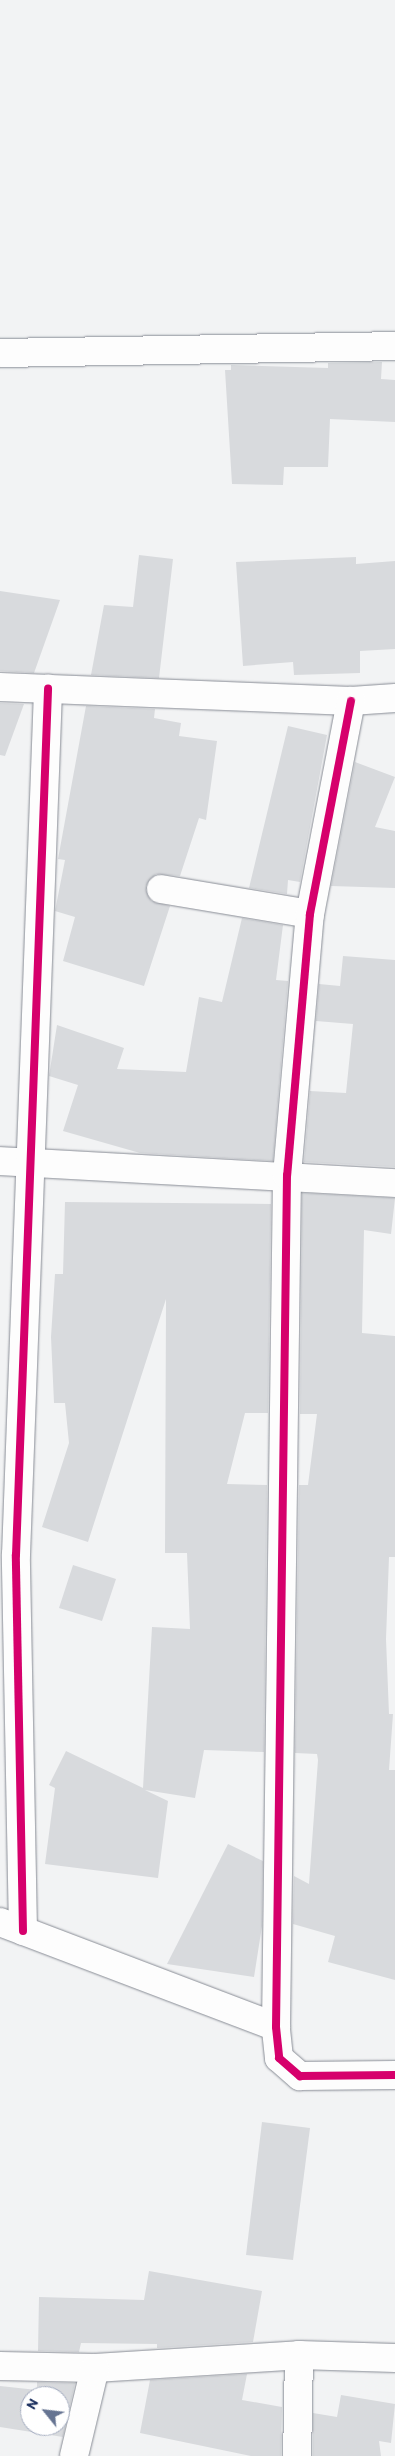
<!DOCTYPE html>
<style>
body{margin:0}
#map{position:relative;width:395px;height:2456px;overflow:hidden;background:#f2f3f4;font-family:Itim,sans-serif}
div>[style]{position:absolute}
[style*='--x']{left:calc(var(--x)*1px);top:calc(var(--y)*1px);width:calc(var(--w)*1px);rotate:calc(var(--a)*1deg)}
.building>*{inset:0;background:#d8dadd}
.roads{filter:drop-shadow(0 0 1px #888c95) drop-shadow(0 0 1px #888c95)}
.street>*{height:28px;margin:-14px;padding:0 14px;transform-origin:14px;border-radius:14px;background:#fdfdfd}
.secondary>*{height:28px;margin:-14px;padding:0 14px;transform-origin:14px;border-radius:14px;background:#fdfdfd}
.cycleway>*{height:8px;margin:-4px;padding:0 4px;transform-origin:4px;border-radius:4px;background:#d6006c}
span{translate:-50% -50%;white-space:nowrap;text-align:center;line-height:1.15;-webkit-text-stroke:4.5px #fff;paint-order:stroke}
.north{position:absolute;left:20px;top:2386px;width:50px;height:50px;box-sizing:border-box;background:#fff;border:1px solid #a4acbf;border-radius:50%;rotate:299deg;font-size:14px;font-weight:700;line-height:20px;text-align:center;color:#1b2f5e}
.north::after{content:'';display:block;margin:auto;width:18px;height:22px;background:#667492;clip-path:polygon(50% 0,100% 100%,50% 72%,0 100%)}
</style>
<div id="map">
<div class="building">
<div style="clip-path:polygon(382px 362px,381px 379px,395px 380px,395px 422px,330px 419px,328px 467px,284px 467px,283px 485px,232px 484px,225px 370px,231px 370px,231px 365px,328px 368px,328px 363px)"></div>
<div style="clip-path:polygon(139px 555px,173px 559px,159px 678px,91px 675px,104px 605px,133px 607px)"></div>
<div style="clip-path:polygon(356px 557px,356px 564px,395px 561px,395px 649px,360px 651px,360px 673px,294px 675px,293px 662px,243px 666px,236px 562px)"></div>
<div style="clip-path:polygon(0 591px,60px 600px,34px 673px,0 671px)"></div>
<div style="clip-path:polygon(0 703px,24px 704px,5px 756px,0 755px)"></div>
<div style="clip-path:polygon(86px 706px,155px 709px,154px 718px,181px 723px,179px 736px,217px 741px,206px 820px,199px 818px,180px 876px,156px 874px,146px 886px,151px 901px,170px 906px,144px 986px,63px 961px,75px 917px,55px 911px,65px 860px,58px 859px)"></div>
<div style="clip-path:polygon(288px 726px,327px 735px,300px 882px,288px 880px,287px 894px,249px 888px)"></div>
<div style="clip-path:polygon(355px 762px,395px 777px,375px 827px,395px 831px,395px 888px,331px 886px)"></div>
<div style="clip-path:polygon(242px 918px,283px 925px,276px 980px,288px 981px,273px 1161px,140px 1153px,63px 1131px,78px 1085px,49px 1076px,57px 1025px,124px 1048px,117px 1069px,186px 1072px,199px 997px,222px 1002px)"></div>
<div style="clip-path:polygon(343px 956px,395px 960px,395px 1167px,304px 1162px,310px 1091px,346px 1093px,353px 1024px,316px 1021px,319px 984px,340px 986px)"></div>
<div style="clip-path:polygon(302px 1193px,395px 1198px,391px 1234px,364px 1230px,362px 1333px,395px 1336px,395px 1557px,389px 1557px,386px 1639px,389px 1714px,393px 1714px,389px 1770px,395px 1770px,395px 1980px,328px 1962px,335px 1936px,293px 1924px,294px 1876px,309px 1884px,318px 1760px,317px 1754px,295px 1753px,299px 1485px,308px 1485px,317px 1414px,300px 1414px)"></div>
<div style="clip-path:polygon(65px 1202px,271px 1204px,268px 1413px,245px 1413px,227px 1484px,267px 1485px,264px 1752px,204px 1750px,195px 1798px,145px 1790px,168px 1801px,158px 1878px,45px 1864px,55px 1788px,49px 1785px,66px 1751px,143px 1788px,152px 1627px,190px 1629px,187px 1553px,165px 1553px,166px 1299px,88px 1542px,42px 1527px,69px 1443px,65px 1403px,54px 1403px,51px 1337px,55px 1274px,63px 1274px)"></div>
<div style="clip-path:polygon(73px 1565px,116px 1579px,102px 1621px,59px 1608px)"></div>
<div style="clip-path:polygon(228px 1844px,263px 1861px,262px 1926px,254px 1977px,167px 1964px)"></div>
<div style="clip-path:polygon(262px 2122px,310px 2128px,293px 2260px,246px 2255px)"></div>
<div style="clip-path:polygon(149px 2271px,262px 2291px,253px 2342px,157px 2348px,157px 2344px,81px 2343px,79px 2352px,38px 2351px,39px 2297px,144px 2300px)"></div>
<div style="clip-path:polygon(247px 2374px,242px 2400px,282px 2407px,281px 2456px,251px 2456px,140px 2433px,150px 2380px)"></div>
<div style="clip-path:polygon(evenodd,37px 2382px,75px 2383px,63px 2437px,0 2427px,0 2386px,37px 2390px,37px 2382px,30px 2396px,60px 2396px,60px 2426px,30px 2426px,30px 2396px)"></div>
<div style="clip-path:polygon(341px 2395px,395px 2404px,391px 2443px,379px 2441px,381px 2456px,313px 2456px,313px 2413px,337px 2417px)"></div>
</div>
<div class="roads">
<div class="street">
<div style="--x:0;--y:353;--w:395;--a:-1"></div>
<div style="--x:0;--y:687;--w:351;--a:2.3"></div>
<div style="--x:351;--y:701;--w:44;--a:-3.9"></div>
<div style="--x:161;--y:889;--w:151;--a:9.5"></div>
<div style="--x:0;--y:1161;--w:396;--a:3.2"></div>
<div style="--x:23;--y:1931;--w:376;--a:-91.1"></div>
<div style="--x:16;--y:1555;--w:867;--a:-87.88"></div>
<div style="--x:279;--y:2058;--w:31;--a:-96"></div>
<div style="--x:276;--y:2027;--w:852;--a:-89.26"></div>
<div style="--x:287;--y:1175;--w:262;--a:-85"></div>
<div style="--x:310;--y:914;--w:217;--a:-79.1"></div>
<div style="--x:299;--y:2355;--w:96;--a:1.8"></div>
<div style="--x:0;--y:2366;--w:95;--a:1.2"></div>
<div style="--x:95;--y:2368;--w:204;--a:-3.6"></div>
<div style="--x:299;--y:2355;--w:101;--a:91.1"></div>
<div style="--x:74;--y:2456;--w:90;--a:-76.6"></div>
</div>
<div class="secondary">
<div style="--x:0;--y:1922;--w:295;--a:20.8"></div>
<div style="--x:279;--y:2058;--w:28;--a:41"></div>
<div style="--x:300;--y:2076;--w:95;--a:-0.6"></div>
</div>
</div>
<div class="cycleway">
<div style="--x:351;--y:701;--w:217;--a:100.9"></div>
<div style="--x:310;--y:914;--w:262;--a:95"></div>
<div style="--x:287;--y:1175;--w:852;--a:90.74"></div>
<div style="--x:276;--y:2027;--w:31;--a:84"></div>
<div style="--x:279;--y:2058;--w:28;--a:41"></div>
<div style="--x:300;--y:2076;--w:95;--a:-0.6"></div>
<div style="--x:23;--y:1931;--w:376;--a:-91.1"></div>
<div style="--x:16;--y:1555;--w:867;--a:-87.88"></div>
</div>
<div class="north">N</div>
</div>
